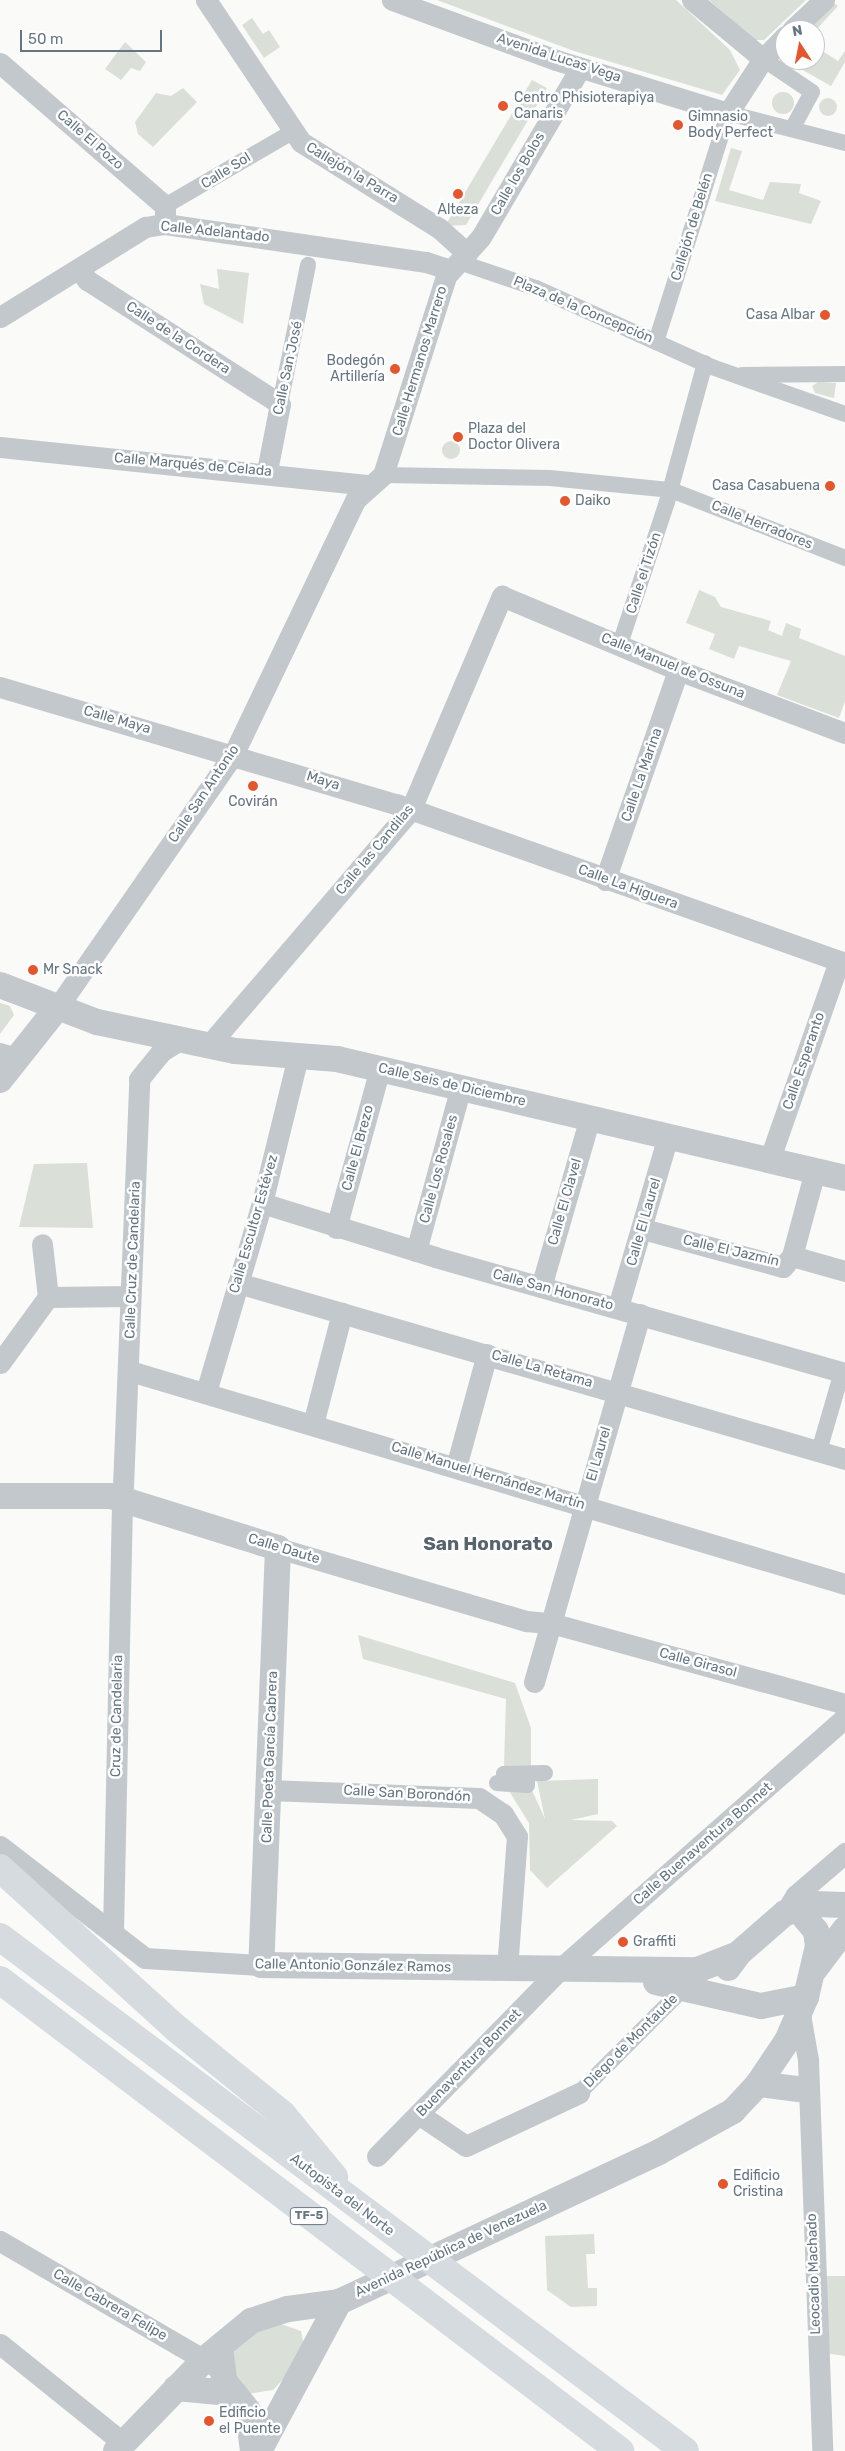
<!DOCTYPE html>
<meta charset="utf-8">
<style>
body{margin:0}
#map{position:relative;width:845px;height:2451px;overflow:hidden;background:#fafaf8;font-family:Rubik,sans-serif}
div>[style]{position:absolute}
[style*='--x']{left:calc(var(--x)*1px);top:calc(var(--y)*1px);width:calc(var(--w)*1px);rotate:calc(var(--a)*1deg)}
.green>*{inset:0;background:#dadfd7}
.round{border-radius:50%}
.pedestrian>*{height:16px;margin:-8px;padding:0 8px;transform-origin:8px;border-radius:8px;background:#c3c8cc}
.minor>*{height:21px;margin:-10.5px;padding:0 10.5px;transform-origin:10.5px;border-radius:10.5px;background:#c3c8cc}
.tertiary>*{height:26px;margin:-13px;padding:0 13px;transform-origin:13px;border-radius:13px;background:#c3c8cc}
.motorway>*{height:28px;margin:-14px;padding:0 14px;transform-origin:14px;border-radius:14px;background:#d6dbdf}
.dots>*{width:14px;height:14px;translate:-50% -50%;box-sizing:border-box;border:2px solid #fff;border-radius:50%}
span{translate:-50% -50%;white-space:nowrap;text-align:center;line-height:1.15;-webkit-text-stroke:5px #fff;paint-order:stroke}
.shield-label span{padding:1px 4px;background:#fff;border:1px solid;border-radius:4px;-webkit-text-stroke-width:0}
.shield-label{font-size:12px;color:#657683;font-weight:700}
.street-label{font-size:14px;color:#657683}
.poi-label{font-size:14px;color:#657683}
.left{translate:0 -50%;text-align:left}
.right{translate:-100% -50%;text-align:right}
.district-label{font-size:19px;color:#57646e;font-weight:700}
.north{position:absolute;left:775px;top:20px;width:50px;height:50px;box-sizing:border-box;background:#fff;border:1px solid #c1c8cd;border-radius:50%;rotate:349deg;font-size:14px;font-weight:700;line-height:20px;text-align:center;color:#657683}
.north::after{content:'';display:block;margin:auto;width:18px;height:22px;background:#e4572e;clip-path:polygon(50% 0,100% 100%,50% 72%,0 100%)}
.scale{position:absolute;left:20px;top:30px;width:142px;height:22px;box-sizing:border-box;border:2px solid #657683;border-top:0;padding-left:6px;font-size:15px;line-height:18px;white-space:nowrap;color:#657683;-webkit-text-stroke:4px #fff;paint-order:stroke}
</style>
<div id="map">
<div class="green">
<div style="clip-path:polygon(437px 0,676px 0,730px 50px,740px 70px,722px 95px,574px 51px)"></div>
<div style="clip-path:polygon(709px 0,806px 0,764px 40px,755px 40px)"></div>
<div style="clip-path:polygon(834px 3px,838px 6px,815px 31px,806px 30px)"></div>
<div style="clip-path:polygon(252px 18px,263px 34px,269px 30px,280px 47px,264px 58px,242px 25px)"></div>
<div style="clip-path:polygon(125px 42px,146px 62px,140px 71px,131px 68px,121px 80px,105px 69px)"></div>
<div style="clip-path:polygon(815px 46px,838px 61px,845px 51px,845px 62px,831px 86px,785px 60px,815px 60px)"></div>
<div style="clip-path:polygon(532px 80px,547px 88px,466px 225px,445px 226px)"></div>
<div style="clip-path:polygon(183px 88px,197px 102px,153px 147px,138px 134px,135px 122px,156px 93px,171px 96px)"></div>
<div class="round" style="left:772px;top:92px;width:22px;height:22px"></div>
<div class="round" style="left:819px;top:98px;width:18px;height:18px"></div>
<div style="clip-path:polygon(731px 148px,742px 151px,729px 190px,763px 200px,770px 182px,801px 184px,799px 193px,821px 201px,811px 224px,715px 201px)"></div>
<div style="clip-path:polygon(217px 269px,249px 273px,243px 324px,204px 304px,200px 284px,219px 289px)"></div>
<div style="clip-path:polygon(818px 382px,836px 383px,834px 398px,815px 393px,812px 386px)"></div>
<div class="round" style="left:442px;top:441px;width:18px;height:18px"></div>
<div style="clip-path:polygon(699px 590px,715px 597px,721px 607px,771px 621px,768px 630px,782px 636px,786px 623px,801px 629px,799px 638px,845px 656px,845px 701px,839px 718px,777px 695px,791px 661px,739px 646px,734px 659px,709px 649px,715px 634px,686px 623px)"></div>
<div style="clip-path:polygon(0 1003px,10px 1006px,14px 1015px,0 1034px)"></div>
<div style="clip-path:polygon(87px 1163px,93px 1228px,19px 1227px,34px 1164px)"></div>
<div style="clip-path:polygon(358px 1635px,515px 1683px,531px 1728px,531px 1769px,504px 1767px,506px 1699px,363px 1659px)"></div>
<div style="clip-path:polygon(598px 1779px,598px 1814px,571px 1820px,612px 1821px,617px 1826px,547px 1888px,530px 1870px,529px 1823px,509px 1791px,530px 1786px,545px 1819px,537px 1781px)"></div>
<div style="clip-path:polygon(594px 2234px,595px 2254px,586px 2254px,588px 2288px,597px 2288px,597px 2306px,571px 2307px,547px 2290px,545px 2236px)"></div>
<div style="clip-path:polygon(823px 2276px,845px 2276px,845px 2356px,825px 2353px)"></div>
<div style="clip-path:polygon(281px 2324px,301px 2331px,304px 2347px,292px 2370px,273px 2390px,248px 2394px,229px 2364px,232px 2354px,259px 2331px)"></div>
</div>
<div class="pedestrian">
<div style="--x:763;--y:59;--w:59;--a:34"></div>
<div style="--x:812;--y:92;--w:42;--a:118.4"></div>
<div style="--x:165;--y:206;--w:141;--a:-30.2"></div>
<div style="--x:459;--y:262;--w:81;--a:18.7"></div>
<div style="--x:536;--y:288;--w:193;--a:24.2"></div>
<div style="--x:712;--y:367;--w:141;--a:19.5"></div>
<div style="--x:656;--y:342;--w:240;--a:-72.5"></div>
<div style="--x:728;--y:113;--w:121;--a:14.4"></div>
<div style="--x:742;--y:375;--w:103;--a:-0.6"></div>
<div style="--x:280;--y:404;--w:142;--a:-78.6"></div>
<div style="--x:383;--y:475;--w:167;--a:1"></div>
<div style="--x:550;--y:478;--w:122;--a:5.7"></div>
<div style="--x:671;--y:490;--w:187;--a:21.3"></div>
<div style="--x:620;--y:644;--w:150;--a:-71.7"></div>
<div style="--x:667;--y:502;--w:144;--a:-74.7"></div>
<div style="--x:0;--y:1051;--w:19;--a:16"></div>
<div style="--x:819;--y:1451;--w:82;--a:-73.8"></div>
<div style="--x:497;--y:1783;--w:30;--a:4"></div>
<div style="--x:527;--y:1785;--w:5;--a:-90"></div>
<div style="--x:527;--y:1780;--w:23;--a:-178"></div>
<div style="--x:504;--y:1779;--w:5;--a:-90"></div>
<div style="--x:504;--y:1774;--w:41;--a:-1.4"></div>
<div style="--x:579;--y:2093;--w:148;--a:-45"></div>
</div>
<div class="minor">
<div style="--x:206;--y:0;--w:171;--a:56.2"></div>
<div style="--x:301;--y:142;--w:164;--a:32"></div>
<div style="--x:440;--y:229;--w:36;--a:42"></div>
<div style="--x:392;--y:0;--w:175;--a:20.1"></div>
<div style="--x:556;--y:60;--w:180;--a:17.1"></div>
<div style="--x:728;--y:113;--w:64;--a:-57.1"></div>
<div style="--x:763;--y:59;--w:32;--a:-46"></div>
<div style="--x:692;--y:0;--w:92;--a:39.7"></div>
<div style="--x:792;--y:30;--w:44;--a:-43.2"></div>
<div style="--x:0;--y:63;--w:218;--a:40.9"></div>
<div style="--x:165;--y:206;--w:18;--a:90"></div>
<div style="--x:79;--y:269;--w:14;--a:54"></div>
<div style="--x:87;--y:280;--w:229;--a:32.7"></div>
<div style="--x:280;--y:404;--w:68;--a:101"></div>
<div style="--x:0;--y:317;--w:171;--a:-31.8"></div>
<div style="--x:145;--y:227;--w:20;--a:-9"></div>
<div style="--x:165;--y:224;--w:264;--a:8.3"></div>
<div style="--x:426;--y:262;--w:19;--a:18"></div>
<div style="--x:444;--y:268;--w:8;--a:76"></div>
<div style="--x:0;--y:447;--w:371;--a:5.9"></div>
<div style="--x:0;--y:687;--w:413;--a:16.5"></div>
<div style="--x:396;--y:804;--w:476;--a:19.5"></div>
<div style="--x:605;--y:880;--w:222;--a:-70.8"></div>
<div style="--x:57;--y:1008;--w:310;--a:-55.2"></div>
<div style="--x:234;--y:753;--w:280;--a:-64.4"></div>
<div style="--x:355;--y:500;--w:38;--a:-42"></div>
<div style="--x:383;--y:475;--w:209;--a:-72.4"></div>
<div style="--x:446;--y:276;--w:52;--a:-48.1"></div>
<div style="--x:481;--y:237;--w:196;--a:-59.6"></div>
<div style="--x:209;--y:1045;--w:311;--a:-49.4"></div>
<div style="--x:411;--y:809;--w:232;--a:-66.9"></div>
<div style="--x:502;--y:596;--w:191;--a:22.8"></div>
<div style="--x:678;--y:670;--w:178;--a:20.7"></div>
<div style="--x:769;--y:1161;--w:212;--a:-70.7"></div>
<div style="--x:262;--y:1203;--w:181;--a:17.3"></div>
<div style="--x:435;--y:1257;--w:426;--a:15.8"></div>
<div style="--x:336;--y:1228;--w:166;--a:-74.6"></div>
<div style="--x:643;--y:1229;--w:145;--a:15.2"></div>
<div style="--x:783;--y:1267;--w:14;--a:-51"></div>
<div style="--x:792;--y:1256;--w:55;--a:15.8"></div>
<div style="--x:416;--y:1251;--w:171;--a:-74.7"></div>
<div style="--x:792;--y:1256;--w:88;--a:-74.9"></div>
<div style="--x:238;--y:1283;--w:632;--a:16.17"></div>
<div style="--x:541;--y:1287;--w:177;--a:-73.9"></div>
<div style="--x:48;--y:1297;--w:82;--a:-0.7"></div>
<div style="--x:618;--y:1307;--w:178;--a:-73.7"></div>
<div style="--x:0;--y:1363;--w:82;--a:-54"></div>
<div style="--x:48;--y:1297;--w:53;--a:-96.5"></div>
<div style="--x:130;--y:1371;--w:746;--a:16.59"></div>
<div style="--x:206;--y:1392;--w:197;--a:-73.5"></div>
<div style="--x:262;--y:1203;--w:151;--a:-76.2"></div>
<div style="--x:313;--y:1424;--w:115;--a:-75.4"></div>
<div style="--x:456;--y:1467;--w:117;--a:-74.7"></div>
<div style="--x:278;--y:1548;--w:259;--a:16.4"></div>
<div style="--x:526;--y:1621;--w:25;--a:5"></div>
<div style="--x:551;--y:1623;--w:305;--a:15.4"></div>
<div style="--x:534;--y:1682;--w:383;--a:-73.9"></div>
<div style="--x:268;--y:1790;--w:211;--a:2.2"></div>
<div style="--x:479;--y:1798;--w:29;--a:34"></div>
<div style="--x:503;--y:1814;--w:26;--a:58"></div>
<div style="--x:517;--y:1836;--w:133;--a:94.3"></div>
<div style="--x:0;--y:1846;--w:183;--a:37.7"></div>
<div style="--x:145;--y:1958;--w:116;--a:3.5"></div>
<div style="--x:785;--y:1913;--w:21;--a:-59"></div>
<div style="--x:796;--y:1895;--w:65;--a:-40.6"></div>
<div style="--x:113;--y:1932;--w:421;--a:-88.8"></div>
<div style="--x:122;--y:1511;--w:432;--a:-87.7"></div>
<div style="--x:139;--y:1079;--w:36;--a:-51"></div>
<div style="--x:162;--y:1051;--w:22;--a:-32"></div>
<div style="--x:800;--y:2014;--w:47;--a:80.1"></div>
<div style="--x:808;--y:2060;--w:391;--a:87.9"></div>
<div style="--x:420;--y:2115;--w:55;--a:34"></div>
<div style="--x:466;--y:2146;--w:125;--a:-25.1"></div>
<div style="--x:377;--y:2156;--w:262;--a:-45.6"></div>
<div style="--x:560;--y:1969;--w:380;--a:-41.4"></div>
<div style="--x:0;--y:2241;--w:252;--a:30.2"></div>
<div style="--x:0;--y:2344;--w:158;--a:38.8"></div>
</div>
<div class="tertiary">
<div style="--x:0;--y:985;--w:104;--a:20.9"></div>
<div style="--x:97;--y:1022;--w:141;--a:11.9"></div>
<div style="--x:235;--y:1051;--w:102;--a:4.5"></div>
<div style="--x:337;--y:1059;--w:522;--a:13.18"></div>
<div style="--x:0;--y:1080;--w:92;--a:-51.6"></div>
<div style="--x:0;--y:1496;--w:111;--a:0"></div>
<div style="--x:111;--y:1496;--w:175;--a:17.3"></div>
<div style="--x:278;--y:1548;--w:417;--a:92.3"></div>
<div style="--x:261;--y:1965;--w:436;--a:0.7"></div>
<div style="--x:697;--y:1970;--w:44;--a:-21.3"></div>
<div style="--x:728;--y:1968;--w:17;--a:-54"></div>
<div style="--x:738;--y:1954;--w:62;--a:-41.1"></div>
<div style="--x:785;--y:1913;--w:30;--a:-17"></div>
<div style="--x:814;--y:1904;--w:31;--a:2"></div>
<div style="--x:815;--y:1969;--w:50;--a:-53.1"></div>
<div style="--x:656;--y:1982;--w:108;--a:12.9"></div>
<div style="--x:761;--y:2006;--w:46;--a:-11.3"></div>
<div style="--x:758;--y:2084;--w:47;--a:7.3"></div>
<div style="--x:220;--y:2347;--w:34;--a:83"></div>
<div style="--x:224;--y:2381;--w:38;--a:51"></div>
<div style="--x:248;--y:2411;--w:40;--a:82.9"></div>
<div style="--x:176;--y:2388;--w:54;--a:5.3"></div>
<div style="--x:116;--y:2451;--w:128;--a:-45.9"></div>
<div style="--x:205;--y:2359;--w:60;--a:-39.6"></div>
<div style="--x:251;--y:2321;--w:39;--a:-18"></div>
<div style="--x:288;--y:2309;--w:51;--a:-7.8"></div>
<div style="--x:339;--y:2302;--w:353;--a:-25.1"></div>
<div style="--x:659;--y:2152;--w:85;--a:-29"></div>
<div style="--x:733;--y:2111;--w:37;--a:-47"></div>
<div style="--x:758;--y:2084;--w:52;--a:-56"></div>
<div style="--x:787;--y:2041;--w:48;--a:-66.6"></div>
<div style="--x:806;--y:1997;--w:52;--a:-76.8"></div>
<div style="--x:818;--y:1946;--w:15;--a:-98"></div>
<div style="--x:816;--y:1931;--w:30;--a:-130"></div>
<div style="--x:259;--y:2451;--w:169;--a:-61.8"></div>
</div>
<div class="motorway">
<div style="--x:0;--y:1868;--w:239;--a:42.3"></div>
<div style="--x:177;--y:2029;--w:135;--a:39"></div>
<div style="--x:282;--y:2114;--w:82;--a:50.5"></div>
<div style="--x:0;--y:1937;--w:856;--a:36.88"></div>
<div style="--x:0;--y:1980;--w:779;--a:37.22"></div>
</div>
<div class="dots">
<div style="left:503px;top:106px;background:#e4572e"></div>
<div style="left:678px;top:125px;background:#e4572e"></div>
<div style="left:458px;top:194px;background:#e4572e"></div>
<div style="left:825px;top:315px;background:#e4572e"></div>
<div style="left:395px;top:369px;background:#e4572e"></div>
<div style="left:458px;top:437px;background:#e4572e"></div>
<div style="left:830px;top:486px;background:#e4572e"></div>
<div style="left:565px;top:501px;background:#e4572e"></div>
<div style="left:253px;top:786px;background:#e4572e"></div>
<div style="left:33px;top:970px;background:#e4572e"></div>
<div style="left:623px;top:1942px;background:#e4572e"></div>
<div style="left:723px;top:2184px;background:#e4572e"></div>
<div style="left:209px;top:2421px;background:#e4572e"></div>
</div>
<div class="shield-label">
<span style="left:309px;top:2216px">TF-5</span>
</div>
<div class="street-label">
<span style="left:559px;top:58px;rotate:18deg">Avenida Lucas Vega</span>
<span style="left:90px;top:140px;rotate:41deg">Calle El Pozo</span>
<span style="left:226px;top:171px;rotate:-32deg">Calle Sol</span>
<span style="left:352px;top:173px;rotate:31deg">Callejón la Parra</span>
<span style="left:518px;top:174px;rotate:-60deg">Calle los Bolos</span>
<span style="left:692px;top:227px;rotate:-73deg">Callejón de Belén</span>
<span style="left:215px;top:232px;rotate:6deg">Calle Adelantado</span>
<span style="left:583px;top:310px;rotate:23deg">Plaza de la Concepción</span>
<span style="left:178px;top:338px;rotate:33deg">Calle de la Cordera</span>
<span style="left:420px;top:361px;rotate:-73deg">Calle Hermanos Marrero</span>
<span style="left:288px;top:368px;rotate:-78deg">Calle San José</span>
<span style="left:193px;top:465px;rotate:5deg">Calle Marqués de Celada</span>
<span style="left:762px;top:525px;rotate:22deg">Calle Herradores</span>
<span style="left:644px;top:573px;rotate:-72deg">Calle el Tizón</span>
<span style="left:673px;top:666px;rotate:22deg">Calle Manuel de Ossuna</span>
<span style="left:117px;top:720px;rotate:16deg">Calle Maya</span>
<span style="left:642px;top:775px;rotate:-71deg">Calle La Marina</span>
<span style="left:323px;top:781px;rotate:17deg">Maya</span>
<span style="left:204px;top:794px;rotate:-56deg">Calle San Antonio</span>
<span style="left:375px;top:850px;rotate:-50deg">Calle las Candilas</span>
<span style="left:628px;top:887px;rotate:20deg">Calle La Higuera</span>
<span style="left:804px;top:1061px;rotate:-71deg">Calle Esperanto</span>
<span style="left:452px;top:1085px;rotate:13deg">Calle Seis de Diciembre</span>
<span style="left:358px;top:1148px;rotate:-75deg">Calle El Brezo</span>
<span style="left:439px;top:1169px;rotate:-75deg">Calle Los Rosales</span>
<span style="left:565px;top:1202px;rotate:-74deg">Calle El Clavel</span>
<span style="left:644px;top:1222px;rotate:-74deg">Calle El Laurel</span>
<span style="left:254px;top:1224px;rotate:-74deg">Calle Escultor Estévez</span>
<span style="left:731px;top:1251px;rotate:13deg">Calle El Jazmín</span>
<span style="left:133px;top:1260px;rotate:-88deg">Calle Cruz de Candelaria</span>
<span style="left:553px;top:1290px;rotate:15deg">Calle San Honorato</span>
<span style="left:542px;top:1369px;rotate:16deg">Calle La Retama</span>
<span style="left:599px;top:1454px;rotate:-74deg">El Laurel</span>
<span style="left:488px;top:1476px;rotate:17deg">Calle Manuel Hernández Martín</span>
<span style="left:284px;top:1549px;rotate:17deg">Calle Daute</span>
<span style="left:698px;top:1663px;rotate:15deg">Calle Girasol</span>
<span style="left:117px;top:1716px;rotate:-89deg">Cruz de Candelaria</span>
<span style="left:270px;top:1757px;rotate:-88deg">Calle Poeta García Cabrera</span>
<span style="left:407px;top:1794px;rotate:3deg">Calle San Borondón</span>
<span style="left:703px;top:1844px;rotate:-41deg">Calle Buenaventura Bonnet</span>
<span style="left:353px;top:1966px;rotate:1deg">Calle Antonio González Ramos</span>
<span style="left:631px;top:2041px;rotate:-45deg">Diego de Montaude</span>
<span style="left:469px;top:2063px;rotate:-46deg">Buenaventura Bonnet</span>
<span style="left:342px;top:2195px;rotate:37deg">Autopista del Norte</span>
<span style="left:451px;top:2249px;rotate:-25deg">Avenida República de Venezuela</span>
<span style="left:814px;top:2274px;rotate:-92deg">Leocadio Machado</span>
<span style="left:110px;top:2305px;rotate:30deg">Calle Cabrera Felipe</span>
</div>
<div class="poi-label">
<span class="left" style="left:514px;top:106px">Centro Phisioterapiya<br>Canaris</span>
<span class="left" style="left:688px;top:125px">Gimnasio<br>Body Perfect</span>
<span style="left:458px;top:210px">Alteza</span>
<span class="right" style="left:815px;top:315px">Casa Albar</span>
<span class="right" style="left:385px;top:369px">Bodegón<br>Artillería</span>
<span class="left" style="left:468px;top:437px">Plaza del<br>Doctor Olivera</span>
<span class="right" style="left:820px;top:486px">Casa Casabuena</span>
<span class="left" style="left:575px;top:501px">Daiko</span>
<span style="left:253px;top:802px">Covirán</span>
<span class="left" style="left:43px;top:970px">Mr Snack</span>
<span class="left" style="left:633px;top:1942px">Graffiti</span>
<span class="left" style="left:733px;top:2184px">Edificio<br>Cristina</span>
<span class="left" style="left:219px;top:2421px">Edificio<br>el Puente</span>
</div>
<div class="district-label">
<span style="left:488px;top:1544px">San Honorato</span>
</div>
<div class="north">N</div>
<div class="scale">50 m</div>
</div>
